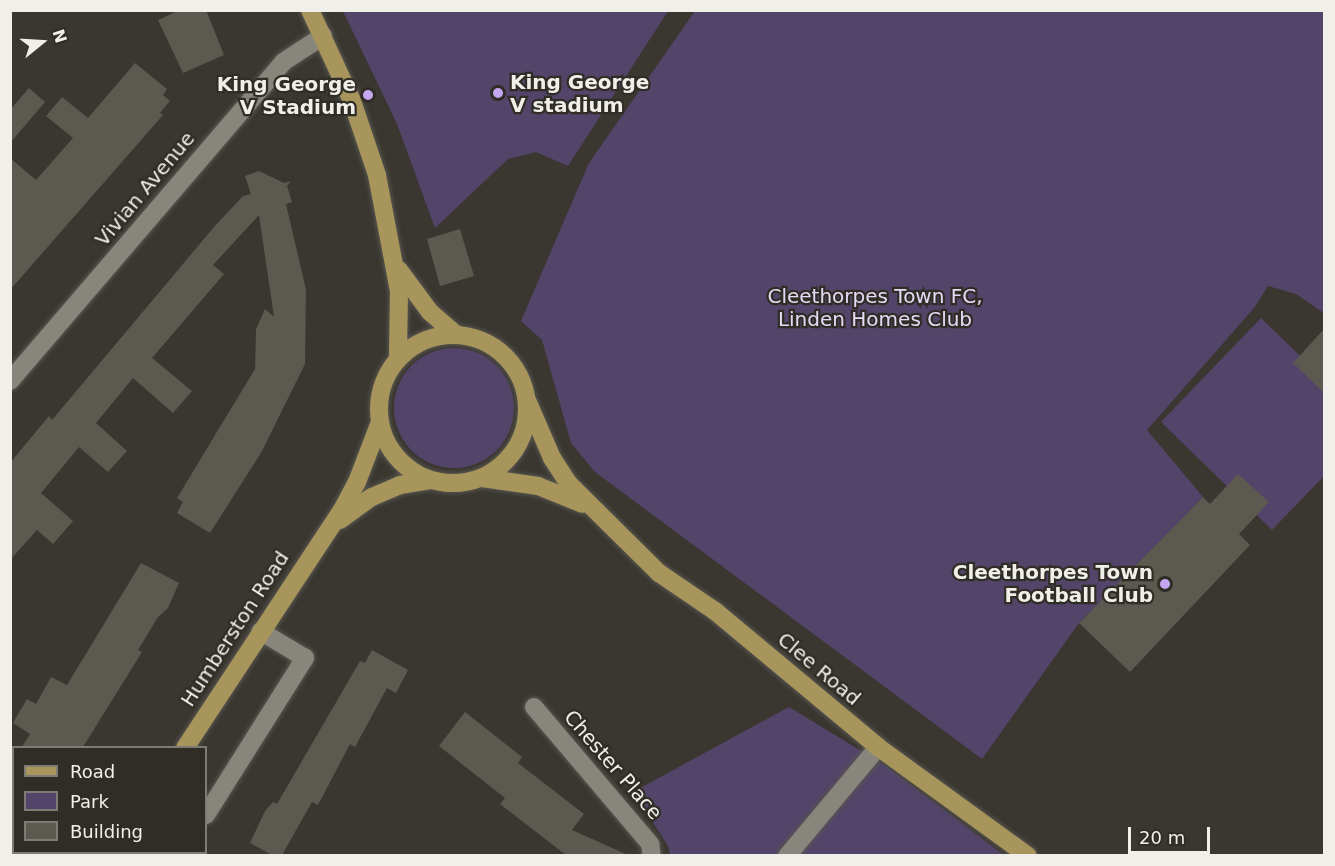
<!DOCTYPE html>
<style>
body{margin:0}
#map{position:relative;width:1335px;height:866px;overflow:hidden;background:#3a3730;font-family:"DejaVu Sans",sans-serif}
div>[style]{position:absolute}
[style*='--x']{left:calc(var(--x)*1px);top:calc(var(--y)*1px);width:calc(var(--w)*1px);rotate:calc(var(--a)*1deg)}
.green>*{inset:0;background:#53446a}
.round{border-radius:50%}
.building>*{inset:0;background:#5c5951}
.roads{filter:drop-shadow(0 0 2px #57554f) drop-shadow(0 0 2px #57554f)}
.street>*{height:18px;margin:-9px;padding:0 9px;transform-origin:9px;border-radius:9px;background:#88857c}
.primary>*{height:18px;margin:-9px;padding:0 9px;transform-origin:9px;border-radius:9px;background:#a7955c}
.primary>.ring{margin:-9px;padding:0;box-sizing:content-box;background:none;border:18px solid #a7955c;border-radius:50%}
.dots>*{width:16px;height:16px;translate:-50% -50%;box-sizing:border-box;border:3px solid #302d26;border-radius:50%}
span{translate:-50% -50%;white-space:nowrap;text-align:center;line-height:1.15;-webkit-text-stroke:4.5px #302d26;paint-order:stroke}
.poi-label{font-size:20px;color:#f1efea;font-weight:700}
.left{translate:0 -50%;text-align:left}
.right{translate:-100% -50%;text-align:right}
.street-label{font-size:20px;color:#f1efea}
.park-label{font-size:20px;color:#e5daf6}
.frame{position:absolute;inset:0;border:12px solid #f1efea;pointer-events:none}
.legend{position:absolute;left:12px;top:746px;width:195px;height:108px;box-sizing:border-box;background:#302d26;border:2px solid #7d7b74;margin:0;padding:8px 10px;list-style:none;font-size:18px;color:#f1efea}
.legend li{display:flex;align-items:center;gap:12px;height:30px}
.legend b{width:30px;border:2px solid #7d7b74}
.north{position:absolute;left:12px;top:12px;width:60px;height:60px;-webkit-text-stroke:4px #302d26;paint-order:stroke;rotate:72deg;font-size:16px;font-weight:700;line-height:24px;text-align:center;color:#f1efea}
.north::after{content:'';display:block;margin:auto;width:21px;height:27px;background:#f1efea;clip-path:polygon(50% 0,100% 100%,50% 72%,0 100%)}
.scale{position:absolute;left:1128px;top:827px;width:82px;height:27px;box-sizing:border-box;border:3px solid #f1efea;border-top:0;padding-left:8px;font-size:18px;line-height:21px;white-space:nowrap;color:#f1efea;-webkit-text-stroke:4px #302d26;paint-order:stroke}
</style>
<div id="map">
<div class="green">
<div style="clip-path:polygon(343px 11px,668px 11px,568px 166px,536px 152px,508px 159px,435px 228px,397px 124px)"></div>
<div style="clip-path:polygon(695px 11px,1324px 11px,1324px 313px,1296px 294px,1268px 286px,1254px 308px,1147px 430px,1203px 497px,1079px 623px,982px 759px,595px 472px,571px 443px,542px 340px,521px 321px,589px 163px)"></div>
<div style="clip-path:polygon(1261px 318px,1324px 379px,1324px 476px,1272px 530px,1161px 422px)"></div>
<div class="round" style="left:394px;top:348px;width:120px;height:120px"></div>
<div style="clip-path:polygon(789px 707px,886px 766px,1004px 855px,670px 855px,668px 846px,633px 792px)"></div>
</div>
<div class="building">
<div style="clip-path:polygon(180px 10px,206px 10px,224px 55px,183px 73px,158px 20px)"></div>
<div style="clip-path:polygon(135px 63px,167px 89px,163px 95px,170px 101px,160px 113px,163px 115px,10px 290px,10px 158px,36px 180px,73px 138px,46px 116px,62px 97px,88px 118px)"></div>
<div style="clip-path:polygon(29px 88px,45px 102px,10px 143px,10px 110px)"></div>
<div style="clip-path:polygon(259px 171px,284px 183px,291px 181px,287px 186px,292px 202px,286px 204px,306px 290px,305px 364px,261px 453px,210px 533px,177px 513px,183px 502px,177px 498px,255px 369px,256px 329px,265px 309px,274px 317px,259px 215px,213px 265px,224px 274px,152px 358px,192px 391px,173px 413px,133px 378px,96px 423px,127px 451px,108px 472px,79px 447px,41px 493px,73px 521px,53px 544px,37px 530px,10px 560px,10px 463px,49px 416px,52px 420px,214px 227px,243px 196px,251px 194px,245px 176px)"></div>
<div style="clip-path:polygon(460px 229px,474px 276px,440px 286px,427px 239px)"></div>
<div style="clip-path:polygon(1324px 329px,1324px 393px,1293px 363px)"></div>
<div style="clip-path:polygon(1238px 474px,1269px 502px,1239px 534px,1250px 545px,1130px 672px,1079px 623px,1203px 497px,1210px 504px)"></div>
<div style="clip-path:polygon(141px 563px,179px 583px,168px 608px,158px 617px,138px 650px,142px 652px,83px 747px,22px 747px,30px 734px,13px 723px,27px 699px,36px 704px,51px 677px,67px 685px)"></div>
<div style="clip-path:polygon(372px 650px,408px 670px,396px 693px,387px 688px,355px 747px,350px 744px,318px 805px,312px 802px,282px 855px,272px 855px,250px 843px,265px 811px,273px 802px,277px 804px,360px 661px,365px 663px)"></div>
<div style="clip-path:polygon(465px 712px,522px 757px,518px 763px,584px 814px,572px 830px,628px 855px,566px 855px,500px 804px,505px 798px,439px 746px)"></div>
</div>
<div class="roads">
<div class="street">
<div style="--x:10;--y:381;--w:420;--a:-49.4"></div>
<div style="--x:283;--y:62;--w:48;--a:-33"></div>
<div style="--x:534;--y:707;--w:180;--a:49.7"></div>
<div style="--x:650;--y:844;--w:12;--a:81"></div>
<div style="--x:206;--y:815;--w:186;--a:-57.8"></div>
<div style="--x:305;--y:658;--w:52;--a:-149"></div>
<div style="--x:180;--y:856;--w:4;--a:-63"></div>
<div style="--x:787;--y:856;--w:142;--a:-50.1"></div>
</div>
<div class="primary">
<div style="--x:310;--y:10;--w:100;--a:65.2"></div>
<div style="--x:352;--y:101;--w:78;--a:71.3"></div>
<div style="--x:377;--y:175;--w:118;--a:79.3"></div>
<div style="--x:399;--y:291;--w:67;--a:90.9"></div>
<div style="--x:399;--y:270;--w:52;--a:53.6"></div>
<div style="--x:430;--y:312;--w:33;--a:41"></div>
<div class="ring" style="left:379px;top:335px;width:130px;height:130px"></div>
<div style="--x:527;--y:400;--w:63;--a:66.7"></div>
<div style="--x:552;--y:458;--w:31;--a:57"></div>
<div style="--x:569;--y:484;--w:127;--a:44.7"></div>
<div style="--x:659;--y:573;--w:68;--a:34.2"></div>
<div style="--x:715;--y:611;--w:212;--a:39.8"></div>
<div style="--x:878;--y:747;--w:185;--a:36"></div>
<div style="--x:482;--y:478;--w:57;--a:8.1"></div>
<div style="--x:538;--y:486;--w:48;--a:21.8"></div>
<div style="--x:340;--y:520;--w:39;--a:-36"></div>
<div style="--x:372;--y:497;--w:30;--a:-23"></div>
<div style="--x:400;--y:485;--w:31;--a:-9"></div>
<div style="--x:185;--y:748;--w:285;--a:-56.6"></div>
<div style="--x:342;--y:510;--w:32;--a:-62"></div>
<div style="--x:357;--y:482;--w:64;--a:-69"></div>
<div style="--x:119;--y:856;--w:4;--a:-63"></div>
</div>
</div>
<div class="dots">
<div style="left:498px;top:93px;background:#c5a7f1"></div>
<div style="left:368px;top:95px;background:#c5a7f1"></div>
<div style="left:1165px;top:584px;background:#c5a7f1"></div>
</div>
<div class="poi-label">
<span class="left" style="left:510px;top:94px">King George<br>V stadium</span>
<span class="right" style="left:356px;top:96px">King George<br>V Stadium</span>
<span class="right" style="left:1153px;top:584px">Cleethorpes Town<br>Football Club</span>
</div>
<div class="street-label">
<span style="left:145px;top:189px;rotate:-50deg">Vivian Avenue</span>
<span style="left:235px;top:629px;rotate:-57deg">Humberston Road</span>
<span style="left:819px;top:669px;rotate:40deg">Clee Road</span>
<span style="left:613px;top:765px;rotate:49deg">Chester Place</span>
</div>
<div class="park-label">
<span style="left:875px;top:308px">Cleethorpes Town FC,<br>Linden Homes Club</span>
</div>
<div class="frame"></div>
<ul class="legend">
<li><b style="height:8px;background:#a7955c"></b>Road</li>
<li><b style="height:16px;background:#53446a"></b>Park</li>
<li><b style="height:16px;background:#5c5951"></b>Building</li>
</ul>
<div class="north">N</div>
<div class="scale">20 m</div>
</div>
